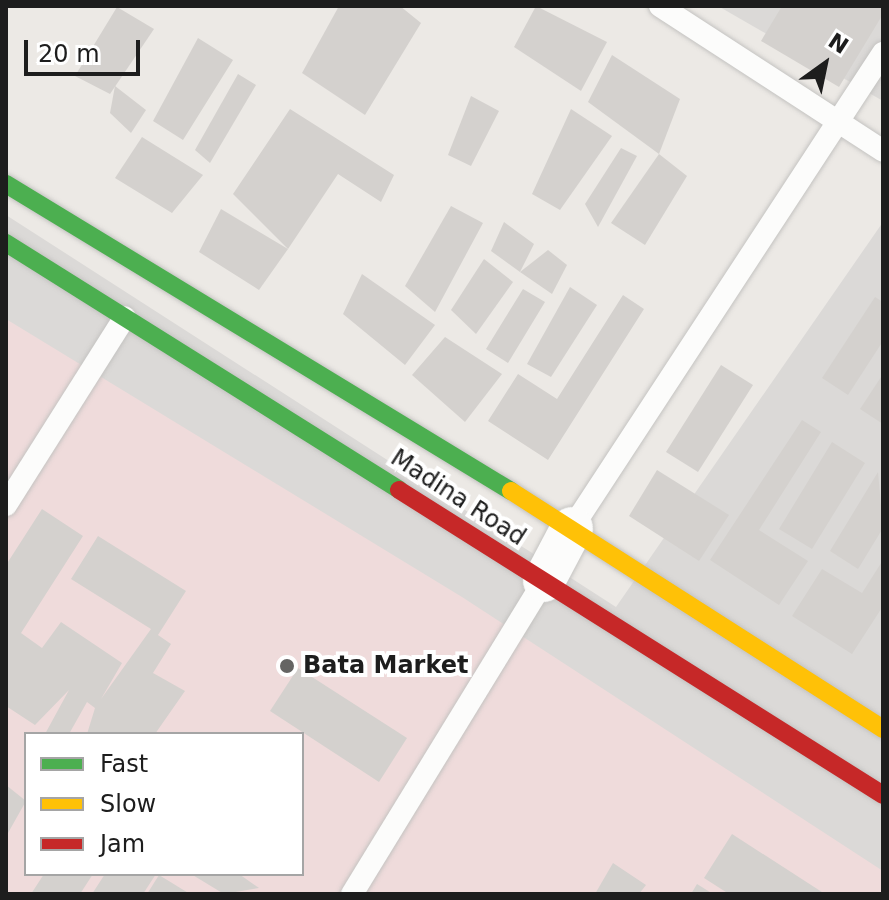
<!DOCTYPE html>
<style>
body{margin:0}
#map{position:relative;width:889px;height:900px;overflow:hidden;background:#ece9e5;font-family:"DejaVu Sans",sans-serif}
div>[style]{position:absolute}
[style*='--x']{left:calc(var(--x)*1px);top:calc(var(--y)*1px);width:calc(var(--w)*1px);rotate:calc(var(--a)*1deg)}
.residential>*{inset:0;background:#dbd9d7}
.commercial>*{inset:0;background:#efdbdb}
.building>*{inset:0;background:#d4d1ce}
.roads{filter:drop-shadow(0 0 2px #c4c3c1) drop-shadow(0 0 2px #c4c3c1)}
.lane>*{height:22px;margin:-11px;padding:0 11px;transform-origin:11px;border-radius:11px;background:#fcfcfb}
.street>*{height:42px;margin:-21px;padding:0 21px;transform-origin:21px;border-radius:21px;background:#fcfcfb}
.fast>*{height:18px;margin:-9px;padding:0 9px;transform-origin:9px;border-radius:9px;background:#4caf50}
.slow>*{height:18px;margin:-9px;padding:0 9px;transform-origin:9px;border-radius:9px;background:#ffc107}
.jam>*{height:18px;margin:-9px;padding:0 9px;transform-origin:9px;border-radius:9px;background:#c62828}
.dots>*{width:22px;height:22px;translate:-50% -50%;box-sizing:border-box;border:4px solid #fff;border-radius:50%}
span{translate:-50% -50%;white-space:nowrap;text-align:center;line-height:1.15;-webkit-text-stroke:8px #fff;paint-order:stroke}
.street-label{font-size:24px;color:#1d1d1d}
.poi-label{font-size:24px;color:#1d1d1d;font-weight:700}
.left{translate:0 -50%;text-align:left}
.frame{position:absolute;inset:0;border:8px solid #1d1d1d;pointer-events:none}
.legend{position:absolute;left:24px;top:732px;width:280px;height:144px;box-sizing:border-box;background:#fff;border:2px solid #a5a5a5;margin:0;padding:10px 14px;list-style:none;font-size:24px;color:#1d1d1d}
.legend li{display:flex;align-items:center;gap:16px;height:40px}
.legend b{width:40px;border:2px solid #a5a5a5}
.north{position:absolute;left:785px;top:24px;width:80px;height:80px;-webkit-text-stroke:6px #fff;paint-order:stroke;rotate:33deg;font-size:22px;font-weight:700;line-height:32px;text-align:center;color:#1d1d1d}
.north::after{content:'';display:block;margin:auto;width:28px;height:36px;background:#1d1d1d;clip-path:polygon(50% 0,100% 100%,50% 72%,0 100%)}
.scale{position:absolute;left:24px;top:40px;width:116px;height:36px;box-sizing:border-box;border:4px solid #1d1d1d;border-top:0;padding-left:10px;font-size:24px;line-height:28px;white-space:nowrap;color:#1d1d1d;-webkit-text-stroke:6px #fff;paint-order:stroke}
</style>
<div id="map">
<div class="residential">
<div style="clip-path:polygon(718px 6px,883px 6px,883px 101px)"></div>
<div style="clip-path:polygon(evenodd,6px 215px,616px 607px,883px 222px,883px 894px,6px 894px,6px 215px,26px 734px,302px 734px,302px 874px,26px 874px,26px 734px)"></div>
</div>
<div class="commercial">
<div style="clip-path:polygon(evenodd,6px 319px,462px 597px,883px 871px,883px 894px,6px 894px,6px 319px,26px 734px,302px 734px,302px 874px,26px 874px,26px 734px)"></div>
</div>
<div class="building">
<div style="clip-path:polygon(339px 6px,400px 6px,421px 23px,365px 115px,302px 73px)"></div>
<div style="clip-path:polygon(536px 6px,607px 42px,581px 91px,514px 47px)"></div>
<div style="clip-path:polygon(782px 6px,883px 6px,883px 14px,839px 87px,761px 41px)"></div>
<div style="clip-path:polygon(117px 7px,154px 29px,110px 94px,75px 76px)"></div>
<div style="clip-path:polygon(198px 38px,233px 60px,183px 140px,153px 121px)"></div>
<div style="clip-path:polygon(612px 55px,680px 99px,659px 154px,588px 102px)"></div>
<div style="clip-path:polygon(238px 74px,256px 85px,210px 163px,195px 150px)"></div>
<div style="clip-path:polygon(115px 86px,146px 110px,131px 133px,110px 113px)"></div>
<div style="clip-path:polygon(471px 96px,499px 111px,471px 166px,448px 155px)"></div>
<div style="clip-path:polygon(290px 109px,394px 175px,381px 202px,338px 174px,288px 249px,233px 194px)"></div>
<div style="clip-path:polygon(571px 109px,612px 136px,560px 210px,532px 194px)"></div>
<div style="clip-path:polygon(142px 137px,203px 175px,172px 213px,115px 178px)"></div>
<div style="clip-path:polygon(621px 148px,637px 156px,598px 227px,585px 204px)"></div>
<div style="clip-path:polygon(659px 154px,687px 176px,645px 245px,611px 223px)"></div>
<div style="clip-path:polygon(451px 206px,483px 223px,435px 312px,405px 286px)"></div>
<div style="clip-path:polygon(221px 209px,288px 249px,259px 290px,199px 252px)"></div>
<div style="clip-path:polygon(504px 222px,534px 244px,520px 272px,491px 251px)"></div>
<div style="clip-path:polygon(548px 250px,567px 265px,552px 294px,520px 272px)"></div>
<div style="clip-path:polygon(484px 259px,513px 282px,476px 334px,451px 310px)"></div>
<div style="clip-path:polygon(362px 274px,435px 325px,405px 365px,343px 314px)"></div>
<div style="clip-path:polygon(570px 287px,597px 305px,551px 377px,527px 364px)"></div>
<div style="clip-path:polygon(523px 289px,545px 302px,508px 363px,486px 349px)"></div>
<div style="clip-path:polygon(623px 295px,644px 309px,548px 460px,488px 421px,518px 374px,557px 399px)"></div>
<div style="clip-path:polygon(875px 297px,883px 302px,883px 341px,848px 395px,822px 378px)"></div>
<div style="clip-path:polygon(445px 337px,502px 374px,465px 422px,412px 375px)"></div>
<div style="clip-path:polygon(721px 365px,753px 385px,698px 472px,666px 452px)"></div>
<div style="clip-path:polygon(883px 374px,883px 424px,860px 409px)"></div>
<div style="clip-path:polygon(802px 420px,821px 432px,759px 530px,808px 561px,779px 605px,710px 560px)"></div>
<div style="clip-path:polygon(832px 442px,865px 463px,812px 549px,779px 529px)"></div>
<div style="clip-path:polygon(657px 470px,729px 515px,699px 561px,629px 516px)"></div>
<div style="clip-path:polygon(878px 472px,883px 528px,858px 569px,830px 551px)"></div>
<div style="clip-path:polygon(42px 509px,83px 536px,21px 633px,42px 648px,61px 622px,122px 663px,101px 699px,151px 629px,71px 579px,98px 536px,186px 591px,158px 635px,171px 644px,153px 673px,185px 691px,155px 734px,87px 734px,95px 708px,87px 702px,69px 734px,45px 734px,69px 690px,35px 725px,6px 706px,6px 565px)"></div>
<div style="clip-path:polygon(883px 560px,883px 606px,852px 654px,792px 616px,822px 569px,862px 593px)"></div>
<div style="clip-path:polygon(298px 668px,407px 738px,379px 782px,270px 711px)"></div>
<div style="clip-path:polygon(6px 785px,26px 801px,8px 833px,6px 831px)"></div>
<div style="clip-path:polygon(732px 834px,825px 894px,729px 894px,704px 878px)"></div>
<div style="clip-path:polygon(613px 863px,646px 885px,639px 894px,595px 894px)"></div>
<div style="clip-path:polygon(44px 874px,93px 874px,80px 894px,31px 894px)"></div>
<div style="clip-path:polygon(105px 874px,156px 874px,143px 894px,92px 894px)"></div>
<div style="clip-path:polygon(191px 874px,239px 874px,259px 888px,224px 894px)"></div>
<div style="clip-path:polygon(159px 875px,190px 894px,147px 894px)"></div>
<div style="clip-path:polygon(697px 884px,713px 894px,691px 894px)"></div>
</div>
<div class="roads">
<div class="lane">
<div style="--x:660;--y:6;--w:266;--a:33"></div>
<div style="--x:6;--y:505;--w:222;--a:-57.7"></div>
<div style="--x:572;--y:528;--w:568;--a:-56.79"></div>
<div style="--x:352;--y:894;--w:367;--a:-58.5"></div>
</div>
<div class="street">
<div style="--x:544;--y:581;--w:60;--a:-62.2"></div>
</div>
<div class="fast">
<div style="--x:6;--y:184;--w:591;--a:31.3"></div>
<div style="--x:6;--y:243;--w:464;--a:32.1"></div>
</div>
<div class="slow">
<div style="--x:511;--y:491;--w:442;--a:32.6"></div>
</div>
<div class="jam">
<div style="--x:399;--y:490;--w:572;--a:32.22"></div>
</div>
</div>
<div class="dots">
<div style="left:287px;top:666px;background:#656463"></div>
</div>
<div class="street-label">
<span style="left:458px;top:498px;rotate:33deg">Madina Road</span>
</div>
<div class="poi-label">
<span class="left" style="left:303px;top:666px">Bata Market</span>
</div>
<div class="frame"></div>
<ul class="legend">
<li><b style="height:10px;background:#4caf50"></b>Fast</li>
<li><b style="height:10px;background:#ffc107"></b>Slow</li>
<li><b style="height:10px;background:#c62828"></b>Jam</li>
</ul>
<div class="north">N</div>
<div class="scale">20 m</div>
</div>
